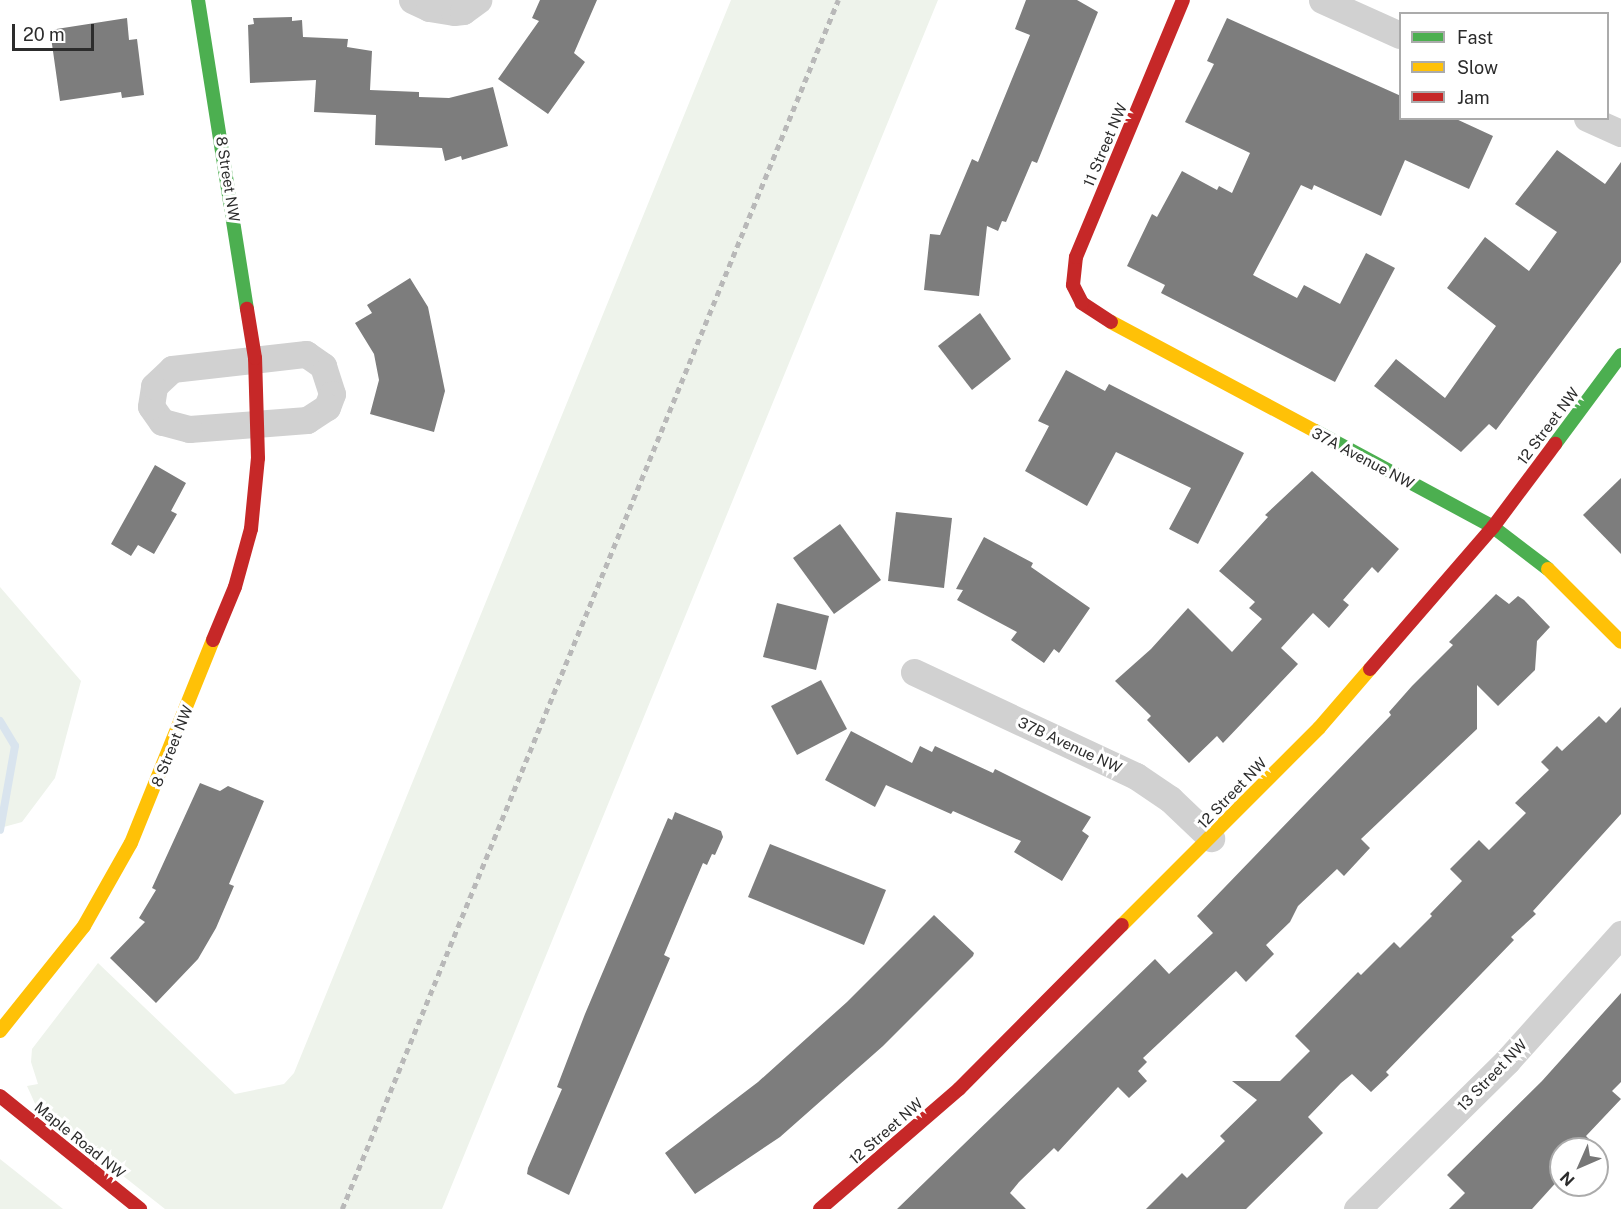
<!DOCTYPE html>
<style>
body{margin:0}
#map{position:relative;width:1621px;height:1209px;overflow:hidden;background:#fff;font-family:"Public Sans",sans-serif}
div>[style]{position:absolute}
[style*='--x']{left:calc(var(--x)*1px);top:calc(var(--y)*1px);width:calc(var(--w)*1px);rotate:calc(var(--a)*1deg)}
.green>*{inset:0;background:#eef3eb}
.stream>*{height:8px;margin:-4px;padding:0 4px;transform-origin:4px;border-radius:4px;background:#d9e4ee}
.building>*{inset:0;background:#7d7d7d}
.street>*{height:27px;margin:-13.5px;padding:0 13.5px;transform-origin:13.5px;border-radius:13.5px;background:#d1d1d1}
.fast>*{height:14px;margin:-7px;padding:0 7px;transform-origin:7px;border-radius:7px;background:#4caf50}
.slow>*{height:14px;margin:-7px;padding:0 7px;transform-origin:7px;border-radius:7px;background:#ffc107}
.jam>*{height:14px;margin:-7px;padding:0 7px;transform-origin:7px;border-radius:7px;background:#c62828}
.rail>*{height:4.5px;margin-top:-2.25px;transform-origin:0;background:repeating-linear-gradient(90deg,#b8b8b8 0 6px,transparent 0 10.5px)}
span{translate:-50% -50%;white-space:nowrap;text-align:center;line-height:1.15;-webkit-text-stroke:6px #fff;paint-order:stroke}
.street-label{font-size:15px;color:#2c2c2c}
.legend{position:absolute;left:1399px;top:12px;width:210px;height:108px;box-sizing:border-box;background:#fff;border:2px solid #ababab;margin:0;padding:8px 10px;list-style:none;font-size:18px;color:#2c2c2c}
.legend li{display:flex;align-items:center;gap:12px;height:30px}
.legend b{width:30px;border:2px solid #ababab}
.north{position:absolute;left:1549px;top:1137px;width:60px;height:60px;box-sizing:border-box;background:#fff;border:2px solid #ababab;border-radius:50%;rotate:225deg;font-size:16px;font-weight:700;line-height:24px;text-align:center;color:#2c2c2c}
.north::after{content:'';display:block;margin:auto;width:21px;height:27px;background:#767676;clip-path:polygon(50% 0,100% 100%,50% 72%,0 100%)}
.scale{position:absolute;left:12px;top:24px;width:82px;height:27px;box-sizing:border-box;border:3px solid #2c2c2c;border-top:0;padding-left:8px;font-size:18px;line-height:21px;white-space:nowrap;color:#2c2c2c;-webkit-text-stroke:4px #fff;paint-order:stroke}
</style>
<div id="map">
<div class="green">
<div style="clip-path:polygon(731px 0,938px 0,442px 1209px,165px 1209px,37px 1108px,27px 1086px,38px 1084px,31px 1062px,32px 1049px,98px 963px,235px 1094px,284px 1084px,294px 1073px)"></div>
<div style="clip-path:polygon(0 587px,81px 681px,55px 778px,22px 822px,0 828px)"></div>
<div style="clip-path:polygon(0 1159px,63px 1209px,0 1209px)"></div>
</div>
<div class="stream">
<div style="--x:0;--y:721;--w:29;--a:59"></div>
<div style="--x:15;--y:746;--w:85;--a:100.1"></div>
</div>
<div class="building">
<div style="clip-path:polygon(540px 0,597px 0,574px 53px,585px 62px,548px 114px,498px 79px,539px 21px,532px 18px)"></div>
<div style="clip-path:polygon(1026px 0,1077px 0,1098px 12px,1037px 163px,1032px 161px,1006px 222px,1002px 221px,998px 231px,987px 226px,979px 296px,924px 290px,930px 234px,940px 235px,972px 159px,978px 162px,1030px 35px,1015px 29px)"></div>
<div style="clip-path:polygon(292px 17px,292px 21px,302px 20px,303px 37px,348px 39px,347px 47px,372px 51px,370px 90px,419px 92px,419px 97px,449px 98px,493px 87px,508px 146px,462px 160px,461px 156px,445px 161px,442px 148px,375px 145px,376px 115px,314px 112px,316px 80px,250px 83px,248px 25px,254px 24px,253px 18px)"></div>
<div style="clip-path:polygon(127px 18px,129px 40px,137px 39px,144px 95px,122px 98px,121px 92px,60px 101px,50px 30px)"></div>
<div style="clip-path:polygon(1227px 18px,1401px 96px,1401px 118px,1454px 118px,1493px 136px,1469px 189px,1405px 160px,1381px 216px,1314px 185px,1312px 190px,1301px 185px,1253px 275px,1297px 298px,1304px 285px,1340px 304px,1366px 253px,1395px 268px,1335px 382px,1161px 293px,1165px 285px,1127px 266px,1152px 214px,1157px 217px,1182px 171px,1217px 190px,1219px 186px,1232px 193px,1250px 153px,1185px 122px,1214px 64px,1207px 61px)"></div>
<div style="clip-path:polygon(1557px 150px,1605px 184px,1621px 162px,1621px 262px,1496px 430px,1489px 424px,1461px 452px,1374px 386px,1396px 359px,1445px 398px,1496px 326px,1447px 288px,1485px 237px,1529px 271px,1557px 232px,1515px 204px)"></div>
<div style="clip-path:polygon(410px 278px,428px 307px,445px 391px,434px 432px,370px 414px,379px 380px,374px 354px,355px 323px,372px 313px,367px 305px)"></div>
<div style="clip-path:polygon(980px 313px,1011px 359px,972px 390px,938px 346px)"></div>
<div style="clip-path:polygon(1066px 370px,1105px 391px,1109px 384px,1244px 453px,1198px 544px,1169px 529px,1191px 488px,1116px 452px,1087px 506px,1025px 471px,1049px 426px,1038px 421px)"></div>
<div style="clip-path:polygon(155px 465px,186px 483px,171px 511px,177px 514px,154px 554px,138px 545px,131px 556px,111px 544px)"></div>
<div style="clip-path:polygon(1312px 471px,1399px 549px,1378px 573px,1372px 567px,1343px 600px,1349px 605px,1329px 628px,1313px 613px,1281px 648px,1298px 664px,1223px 743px,1217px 736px,1189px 763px,1147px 720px,1151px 716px,1115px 681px,1151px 649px,1188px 608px,1232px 652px,1262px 619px,1249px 608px,1255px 602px,1219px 571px,1268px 517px,1265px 515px)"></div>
<div style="clip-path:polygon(1621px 478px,1621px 554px,1583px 515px)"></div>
<div style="clip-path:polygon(896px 512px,952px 518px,944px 588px,888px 581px)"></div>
<div style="clip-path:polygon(840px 524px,881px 580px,834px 614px,793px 558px)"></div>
<div style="clip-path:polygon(984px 537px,1033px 563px,1031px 567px,1090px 608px,1059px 653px,1054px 649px,1044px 663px,1011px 640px,1017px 632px,957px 600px,963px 590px,956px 589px)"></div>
<div style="clip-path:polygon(1496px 594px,1509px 604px,1518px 596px,1524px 600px,1550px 627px,1537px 641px,1535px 670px,1498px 706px,1477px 685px,1477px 729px,1361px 839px,1370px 848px,1344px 876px,1337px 869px,1298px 906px,1290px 922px,1266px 945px,1274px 954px,1246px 982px,1236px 971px,1143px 1058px,1147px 1062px,1138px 1071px,1147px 1081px,1129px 1098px,1118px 1087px,1058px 1152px,1054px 1148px,1019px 1182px,1010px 1193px,1026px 1209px,897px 1209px,1155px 959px,1169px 974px,1213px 933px,1197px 916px,1391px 715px,1389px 712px,1412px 686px,1453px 645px,1449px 642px)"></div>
<div style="clip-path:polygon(777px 603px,829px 616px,816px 670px,763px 657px)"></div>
<div style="clip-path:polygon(821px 680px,847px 729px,797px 755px,771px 706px)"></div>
<div style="clip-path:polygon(1621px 707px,1621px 814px,1533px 911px,1536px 914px,1511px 937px,1514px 940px,1386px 1072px,1389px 1075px,1371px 1092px,1352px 1074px,1341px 1083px,1308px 1117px,1323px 1133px,1246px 1209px,1146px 1209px,1182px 1173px,1187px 1178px,1225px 1141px,1220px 1136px,1257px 1100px,1232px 1081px,1280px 1081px,1310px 1051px,1295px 1036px,1358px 972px,1361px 975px,1394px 942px,1400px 948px,1432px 916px,1430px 914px,1462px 881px,1450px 869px,1479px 840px,1489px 850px,1526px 813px,1515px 803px,1549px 770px,1541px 762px,1557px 746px,1562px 751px,1599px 716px,1606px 723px)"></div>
<div style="clip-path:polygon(851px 731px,912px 763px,920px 746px,932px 752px,935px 746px,993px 773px,995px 769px,1091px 817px,1082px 831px,1089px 836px,1062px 881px,1014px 852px,1021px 841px,953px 811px,951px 814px,886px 785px,875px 807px,825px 780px)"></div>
<div style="clip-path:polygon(200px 783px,220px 791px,228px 786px,264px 801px,229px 884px,234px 886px,216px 928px,198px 959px,156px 1003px,110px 958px,145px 922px,139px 918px,156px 890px,152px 888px)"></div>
<div style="clip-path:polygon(675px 812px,721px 831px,723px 837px,715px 855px,712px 854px,707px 865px,703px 863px,685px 905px,664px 955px,670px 958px,569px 1195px,527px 1174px,528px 1168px,562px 1089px,557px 1087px,585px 1014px,668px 818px,672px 820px)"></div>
<div style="clip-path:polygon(770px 844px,886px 890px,864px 945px,748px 897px)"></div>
<div style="clip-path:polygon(934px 915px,974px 953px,973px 956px,883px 1046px,780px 1137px,695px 1194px,665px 1153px,758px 1082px,847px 1002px)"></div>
<div style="clip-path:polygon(1621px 993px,1621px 1082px,1612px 1091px,1621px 1099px,1586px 1136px,1599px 1149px,1561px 1149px,1561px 1177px,1532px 1209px,1449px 1209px,1465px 1193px,1447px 1175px,1542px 1081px)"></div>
</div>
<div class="street">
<div style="--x:412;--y:0;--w:19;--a:25"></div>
<div style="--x:429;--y:8;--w:25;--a:9"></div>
<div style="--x:454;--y:12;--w:9;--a:-6"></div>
<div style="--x:463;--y:11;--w:19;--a:-36"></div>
<div style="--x:1322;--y:0;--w:85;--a:24.2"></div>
<div style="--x:1587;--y:118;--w:37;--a:24"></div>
<div style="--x:306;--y:354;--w:21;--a:35"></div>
<div style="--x:323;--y:366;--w:29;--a:72"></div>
<div style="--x:332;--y:394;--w:14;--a:111"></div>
<div style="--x:327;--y:407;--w:24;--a:147"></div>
<div style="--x:307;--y:420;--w:118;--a:175.6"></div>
<div style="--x:189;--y:429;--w:28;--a:-165"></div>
<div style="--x:162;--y:422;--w:19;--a:-125"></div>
<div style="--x:151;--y:406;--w:20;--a:-81"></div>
<div style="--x:154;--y:386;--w:25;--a:-43"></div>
<div style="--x:172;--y:369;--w:135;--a:-6.4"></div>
<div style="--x:914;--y:672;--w:245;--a:25.1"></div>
<div style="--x:1136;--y:776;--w:41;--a:34.1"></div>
<div style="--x:1170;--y:799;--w:57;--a:43.6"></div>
<div style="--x:1357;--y:1209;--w:211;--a:-44.6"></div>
<div style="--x:1507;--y:1061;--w:171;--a:-48.1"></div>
</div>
<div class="fast">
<div style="--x:198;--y:0;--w:313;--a:81"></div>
<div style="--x:1315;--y:431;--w:202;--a:28.3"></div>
<div style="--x:1493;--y:527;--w:69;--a:37.4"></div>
<div style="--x:1555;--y:444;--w:111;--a:-53.4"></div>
</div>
<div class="slow">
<div style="--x:1111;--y:322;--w:231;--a:28.1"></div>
<div style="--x:1548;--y:569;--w:103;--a:45"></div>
<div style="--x:1122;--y:925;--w:279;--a:-45"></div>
<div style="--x:1319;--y:728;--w:78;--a:-49.2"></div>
<div style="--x:0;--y:1031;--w:134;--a:-51.3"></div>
<div style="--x:84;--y:926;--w:95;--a:-60.5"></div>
<div style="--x:131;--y:843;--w:219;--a:-68"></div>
</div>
<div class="jam">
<div style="--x:1111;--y:322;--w:35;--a:-147"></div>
<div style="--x:1082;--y:303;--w:20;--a:-117"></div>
<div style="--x:1073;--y:285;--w:28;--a:-84"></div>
<div style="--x:1076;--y:257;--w:278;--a:-67.4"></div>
<div style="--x:213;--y:640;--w:57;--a:-67.5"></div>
<div style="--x:235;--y:587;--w:60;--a:-74.6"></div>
<div style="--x:251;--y:529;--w:71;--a:-84.4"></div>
<div style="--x:258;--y:458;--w:100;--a:-91.7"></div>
<div style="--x:255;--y:358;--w:50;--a:-99.3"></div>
<div style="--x:1370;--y:669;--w:188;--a:-49.1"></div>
<div style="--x:1493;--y:527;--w:104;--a:-53.2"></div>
<div style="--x:0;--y:1096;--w:180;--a:38.9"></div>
<div style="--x:820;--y:1209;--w:184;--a:-40.8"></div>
<div style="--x:959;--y:1089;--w:231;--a:-45.2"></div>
</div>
<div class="rail">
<div style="--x:342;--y:1209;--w:1307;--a:-67.69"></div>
</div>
<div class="street-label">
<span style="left:1105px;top:145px;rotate:-67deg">11 Street NW</span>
<span style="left:228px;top:179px;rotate:81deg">8 Street NW</span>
<span style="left:1548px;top:426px;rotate:-53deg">12 Street NW</span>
<span style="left:1363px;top:458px;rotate:28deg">37A Avenue NW</span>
<span style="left:1070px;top:745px;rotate:25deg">37B Avenue NW</span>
<span style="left:172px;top:746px;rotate:-68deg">8 Street NW</span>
<span style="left:1232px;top:793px;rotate:-46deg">12 Street NW</span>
<span style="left:1492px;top:1075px;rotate:-46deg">13 Street NW</span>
<span style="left:886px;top:1131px;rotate:-41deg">12 Street NW</span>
<span style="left:80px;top:1140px;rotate:39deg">Maple Road NW</span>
</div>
<ul class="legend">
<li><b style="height:8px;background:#4caf50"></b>Fast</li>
<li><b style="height:8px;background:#ffc107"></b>Slow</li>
<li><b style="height:8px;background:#c62828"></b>Jam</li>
</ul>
<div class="north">N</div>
<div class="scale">20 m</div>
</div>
